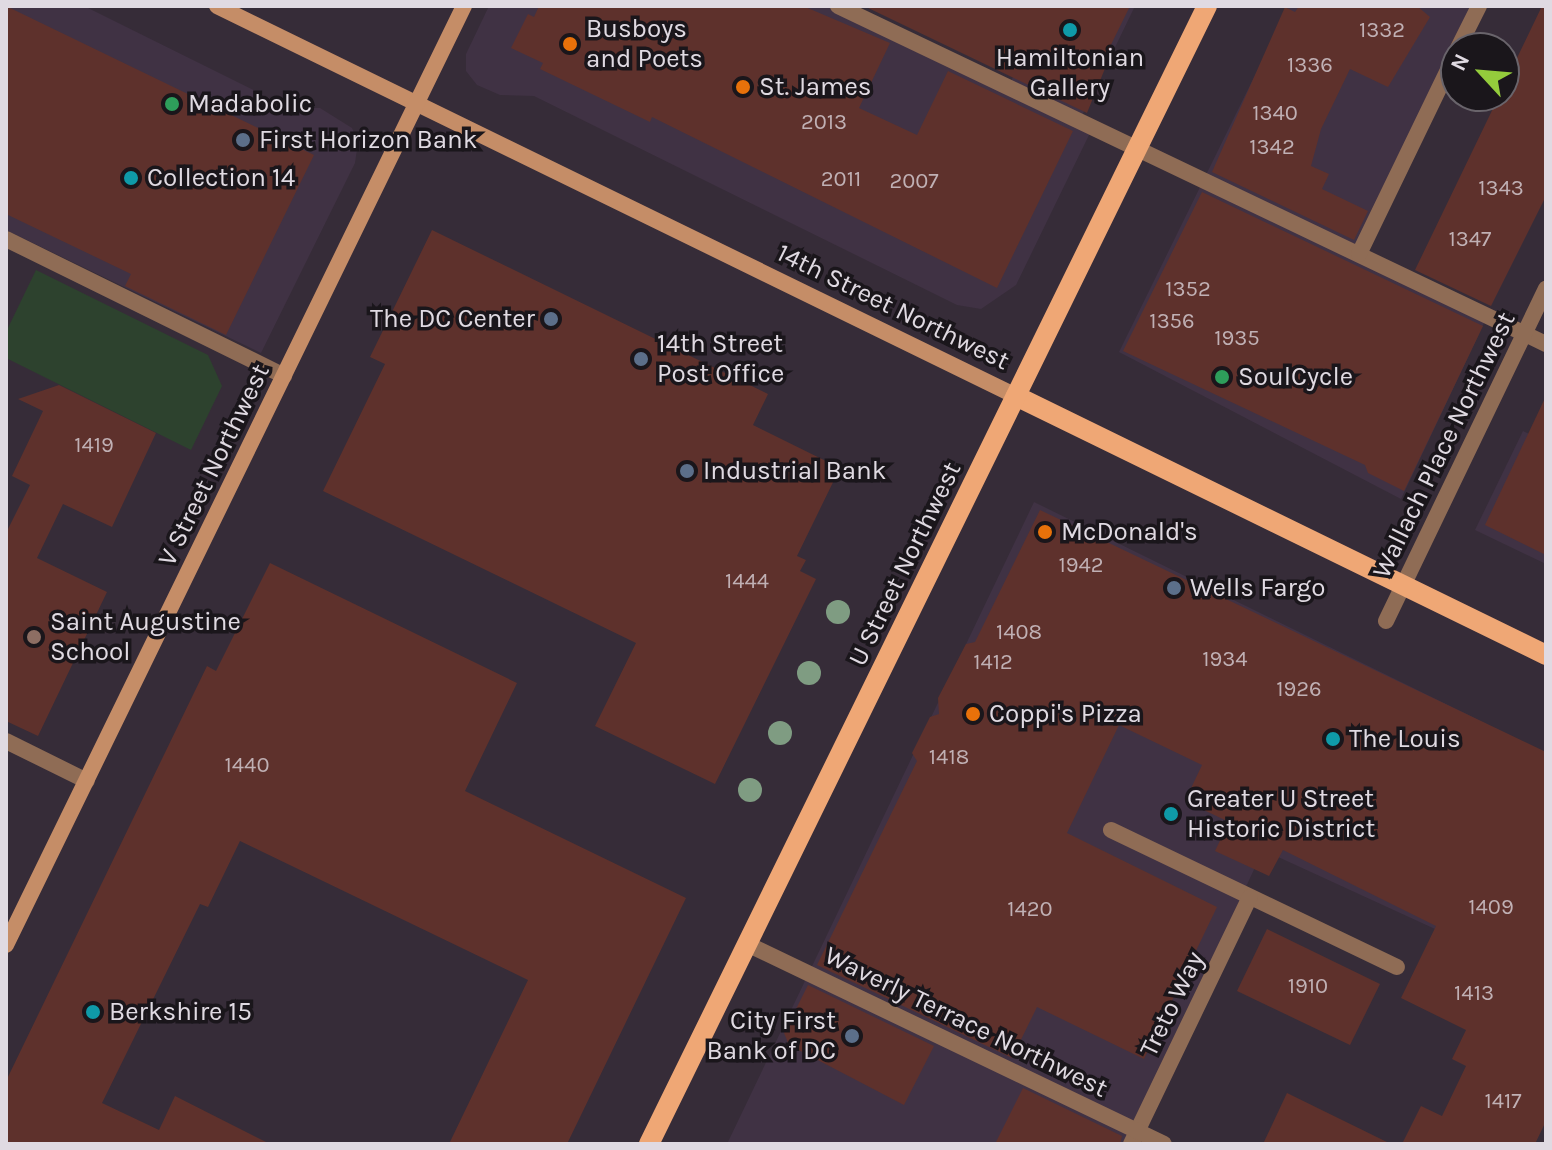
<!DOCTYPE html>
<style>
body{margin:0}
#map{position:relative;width:1552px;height:1150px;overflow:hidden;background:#362c38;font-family:Karla,sans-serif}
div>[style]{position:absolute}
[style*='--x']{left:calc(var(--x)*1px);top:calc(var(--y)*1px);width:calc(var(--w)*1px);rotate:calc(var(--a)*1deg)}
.built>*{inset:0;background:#403244}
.green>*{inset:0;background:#2d422e}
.building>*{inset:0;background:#5e312c}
.lane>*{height:16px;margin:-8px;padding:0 8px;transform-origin:8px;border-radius:8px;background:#8f6c55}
.street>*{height:16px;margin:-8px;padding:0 8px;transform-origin:8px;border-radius:8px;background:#8f6c55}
.secondary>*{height:16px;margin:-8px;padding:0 8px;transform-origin:8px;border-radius:8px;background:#c58d67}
.primary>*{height:20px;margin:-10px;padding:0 10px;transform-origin:10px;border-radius:10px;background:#efa775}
.trees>*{width:24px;height:24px;margin:-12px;border-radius:50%;background:#7f9c82}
.dots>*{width:22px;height:22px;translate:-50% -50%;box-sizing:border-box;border:4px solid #1a161b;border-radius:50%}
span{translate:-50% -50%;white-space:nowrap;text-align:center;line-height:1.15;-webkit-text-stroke:7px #1a161b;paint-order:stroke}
.number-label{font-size:22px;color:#c0b0b4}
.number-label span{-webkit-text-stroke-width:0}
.poi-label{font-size:26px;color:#e0dae2}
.left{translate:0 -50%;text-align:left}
.right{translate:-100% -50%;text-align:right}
.street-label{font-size:26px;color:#e0dae2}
.frame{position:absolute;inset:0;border:8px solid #e0dae2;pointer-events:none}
.north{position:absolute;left:1440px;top:32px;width:80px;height:80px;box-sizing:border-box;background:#1a161b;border:2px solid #69646b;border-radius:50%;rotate:296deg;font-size:22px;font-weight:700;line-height:32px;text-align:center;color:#e0dae2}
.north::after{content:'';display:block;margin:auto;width:28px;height:36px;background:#94cc3c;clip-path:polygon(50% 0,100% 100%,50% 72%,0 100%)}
</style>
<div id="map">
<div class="built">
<div style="clip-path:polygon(6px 6px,84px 6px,290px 108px,320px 108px,352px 128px,358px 142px,355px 163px,261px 353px,6px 230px)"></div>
<div style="clip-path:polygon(489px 6px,830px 6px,1006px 92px,1046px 6px,1135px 6px,1077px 126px,1090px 133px,1016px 285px,981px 309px,957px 305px,534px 96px,500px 95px,477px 85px,466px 71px,466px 54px)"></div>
<div style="clip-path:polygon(1289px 6px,1472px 6px,1354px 256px,1486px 319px,1401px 499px,1119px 352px)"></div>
<div style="clip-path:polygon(1523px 431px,1546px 442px,1546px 564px,1475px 530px)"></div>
<div style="clip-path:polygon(1034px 502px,1546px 753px,1546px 980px,1263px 850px,1127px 1144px,727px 1144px)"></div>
</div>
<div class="green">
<div style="clip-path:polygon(36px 270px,208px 355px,222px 386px,191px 450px,6px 358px,6px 332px)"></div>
</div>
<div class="building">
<div style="clip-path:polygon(6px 6px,314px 155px,226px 335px,125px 286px,131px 274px,6px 214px)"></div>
<div style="clip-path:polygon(539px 6px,803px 6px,890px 43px,859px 108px,917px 135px,948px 71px,1073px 131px,997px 288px,652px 117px,650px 122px,540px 69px,543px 63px,511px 48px,528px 14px,534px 17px)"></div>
<div style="clip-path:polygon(864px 6px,1130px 6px,1102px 63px,1106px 66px,1087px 113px)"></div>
<div style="clip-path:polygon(1299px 6px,1417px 6px,1430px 17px,1388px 87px,1350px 69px,1321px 129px,1311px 166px,1329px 174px,1322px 189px,1368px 211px,1354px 240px,1212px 172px,1285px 7px,1295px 12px)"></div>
<div style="clip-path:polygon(1542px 6px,1546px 6px,1546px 196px,1491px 306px,1415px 270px,1499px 96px,1504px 96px,1504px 85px)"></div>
<div style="clip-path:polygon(1202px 192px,1483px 326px,1404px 491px,1368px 473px,1365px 465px,1123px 351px)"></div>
<div style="clip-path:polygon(432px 230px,768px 394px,753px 425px,840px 468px,797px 556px,806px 560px,800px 571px,816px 579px,715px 784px,595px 726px,636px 643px,323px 491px,385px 364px,370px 357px)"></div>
<div style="clip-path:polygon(59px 385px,156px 433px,112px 527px,63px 504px,37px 558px,107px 592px,38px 736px,6px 721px,6px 533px,30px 485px,12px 476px,43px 411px,18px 399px)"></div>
<div style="clip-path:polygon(1546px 396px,1546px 555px,1485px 525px)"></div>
<div style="clip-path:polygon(1040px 510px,1546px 752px,1546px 1121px,1535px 1144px,1402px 1144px,1421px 1106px,1442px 1116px,1466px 1066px,1452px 1059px,1466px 1030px,1401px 998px,1436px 926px,1283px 850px,1269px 876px,1215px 851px,1229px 822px,1185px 801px,1202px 765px,1119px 725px,1067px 833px,1217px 907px,1144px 1059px,1037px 1007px,1012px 1058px,817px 965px,917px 761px,912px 753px,930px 717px,939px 714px,938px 698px,966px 644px,975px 642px)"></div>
<div style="clip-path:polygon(270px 563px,517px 683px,465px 791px,686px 898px,567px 1144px,449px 1144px,528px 980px,240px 841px,208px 907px,200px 904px,102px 1103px,159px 1130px,175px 1096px,270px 1144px,6px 1144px,6px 1081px,207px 666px,216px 671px)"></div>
<div style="clip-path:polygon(1267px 929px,1380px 984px,1350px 1045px,1237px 991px)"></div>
<div style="clip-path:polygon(808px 985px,934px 1046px,904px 1105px,789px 1045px,784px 1033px)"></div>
<div style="clip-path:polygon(1023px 1088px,1122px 1136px,1120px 1144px,995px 1144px)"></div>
<div style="clip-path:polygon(1287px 1093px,1391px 1144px,1263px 1144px)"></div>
</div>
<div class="lane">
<div style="--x:838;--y:6;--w:785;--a:25.52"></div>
<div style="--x:1458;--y:48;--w:47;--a:-63.4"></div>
<div style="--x:6;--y:239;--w:310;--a:26.2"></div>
<div style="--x:1359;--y:254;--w:223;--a:-64.2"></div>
<div style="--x:6;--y:741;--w:90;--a:26.3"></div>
<div style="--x:1111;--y:830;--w:317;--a:25.6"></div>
<div style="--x:1131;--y:1144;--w:274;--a:-64.3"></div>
</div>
<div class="street">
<div style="--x:1386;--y:621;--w:369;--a:-64.3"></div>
<div style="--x:747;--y:944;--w:462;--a:25.6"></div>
</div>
<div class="secondary">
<div style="--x:217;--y:6;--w:889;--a:26.02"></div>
<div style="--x:6;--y:945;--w:1045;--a:-64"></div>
</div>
<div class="primary">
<div style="--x:1016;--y:396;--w:590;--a:26.04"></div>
<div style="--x:649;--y:1144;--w:1267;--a:-63.88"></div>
</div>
<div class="trees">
<div style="left:838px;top:612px"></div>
<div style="left:809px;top:673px"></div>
<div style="left:780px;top:733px"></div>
<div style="left:750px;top:790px"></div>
</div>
<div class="dots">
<div style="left:1070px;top:30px;background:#0f9aa8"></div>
<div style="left:570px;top:44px;background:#e8710a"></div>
<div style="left:743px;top:87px;background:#e8710a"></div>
<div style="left:172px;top:104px;background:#2e9e5b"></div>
<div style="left:243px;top:140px;background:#5c6f8a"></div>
<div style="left:131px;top:178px;background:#0f9aa8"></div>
<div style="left:551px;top:319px;background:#5c6f8a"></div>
<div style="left:641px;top:359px;background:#5c6f8a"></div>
<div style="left:1222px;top:377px;background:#2e9e5b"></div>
<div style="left:687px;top:471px;background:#5c6f8a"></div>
<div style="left:1045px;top:532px;background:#e8710a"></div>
<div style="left:1174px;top:588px;background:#5c6f8a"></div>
<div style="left:34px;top:637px;background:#8d6e63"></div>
<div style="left:973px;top:714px;background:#e8710a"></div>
<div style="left:1333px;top:739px;background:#0f9aa8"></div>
<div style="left:1171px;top:814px;background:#0f9aa8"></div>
<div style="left:93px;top:1012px;background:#0f9aa8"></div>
<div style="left:852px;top:1036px;background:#5c6f8a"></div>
</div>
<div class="number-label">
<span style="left:1382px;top:31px">1332</span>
<span style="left:1310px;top:66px">1336</span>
<span style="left:1275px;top:114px">1340</span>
<span style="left:824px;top:123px">2013</span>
<span style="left:1272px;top:148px">1342</span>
<span style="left:841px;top:180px">2011</span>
<span style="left:914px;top:182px">2007</span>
<span style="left:1501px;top:189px">1343</span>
<span style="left:1470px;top:240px">1347</span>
<span style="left:1188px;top:290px">1352</span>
<span style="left:1172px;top:322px">1356</span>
<span style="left:1237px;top:339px">1935</span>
<span style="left:94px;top:446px">1419</span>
<span style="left:1081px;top:566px">1942</span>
<span style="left:747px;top:582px">1444</span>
<span style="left:1019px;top:633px">1408</span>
<span style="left:1225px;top:660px">1934</span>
<span style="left:993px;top:663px">1412</span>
<span style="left:1299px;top:690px">1926</span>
<span style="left:949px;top:758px">1418</span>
<span style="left:247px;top:766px">1440</span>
<span style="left:1491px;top:908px">1409</span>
<span style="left:1030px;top:910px">1420</span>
<span style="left:1308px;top:987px">1910</span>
<span style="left:1474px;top:994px">1413</span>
<span style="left:1503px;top:1102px">1417</span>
</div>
<div class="poi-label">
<span class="left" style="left:586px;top:44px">Busboys<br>and Poets</span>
<span style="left:1070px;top:73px">Hamiltonian<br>Gallery</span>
<span class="left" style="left:759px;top:87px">St. James</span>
<span class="left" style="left:188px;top:104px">Madabolic</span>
<span class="left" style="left:259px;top:140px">First Horizon Bank</span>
<span class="left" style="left:147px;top:178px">Collection 14</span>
<span class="right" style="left:535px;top:319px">The DC Center</span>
<span class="left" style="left:657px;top:359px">14th Street<br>Post Office</span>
<span class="left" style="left:1238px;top:377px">SoulCycle</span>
<span class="left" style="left:703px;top:471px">Industrial Bank</span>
<span class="left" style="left:1061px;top:532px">McDonald's</span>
<span class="left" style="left:1190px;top:588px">Wells Fargo</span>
<span class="left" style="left:50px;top:637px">Saint Augustine<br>School</span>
<span class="left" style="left:989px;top:714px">Coppi's Pizza</span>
<span class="left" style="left:1349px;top:739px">The Louis</span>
<span class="left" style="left:1187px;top:814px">Greater U Street<br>Historic District</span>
<span class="left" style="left:109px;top:1012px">Berkshire 15</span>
<span class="right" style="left:836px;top:1036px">City First<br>Bank of DC</span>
</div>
<div class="street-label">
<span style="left:893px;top:307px;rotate:26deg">14th Street Northwest</span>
<span style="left:1444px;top:445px;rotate:-64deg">Wallach Place Northwest</span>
<span style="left:214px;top:465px;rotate:-64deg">V Street Northwest</span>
<span style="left:905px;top:564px;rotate:-64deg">U Street Northwest</span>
<span style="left:1172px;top:1004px;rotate:-64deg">Treto Way</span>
<span style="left:966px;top:1022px;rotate:26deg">Waverly Terrace Northwest</span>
</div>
<div class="frame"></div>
<div class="north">N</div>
</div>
